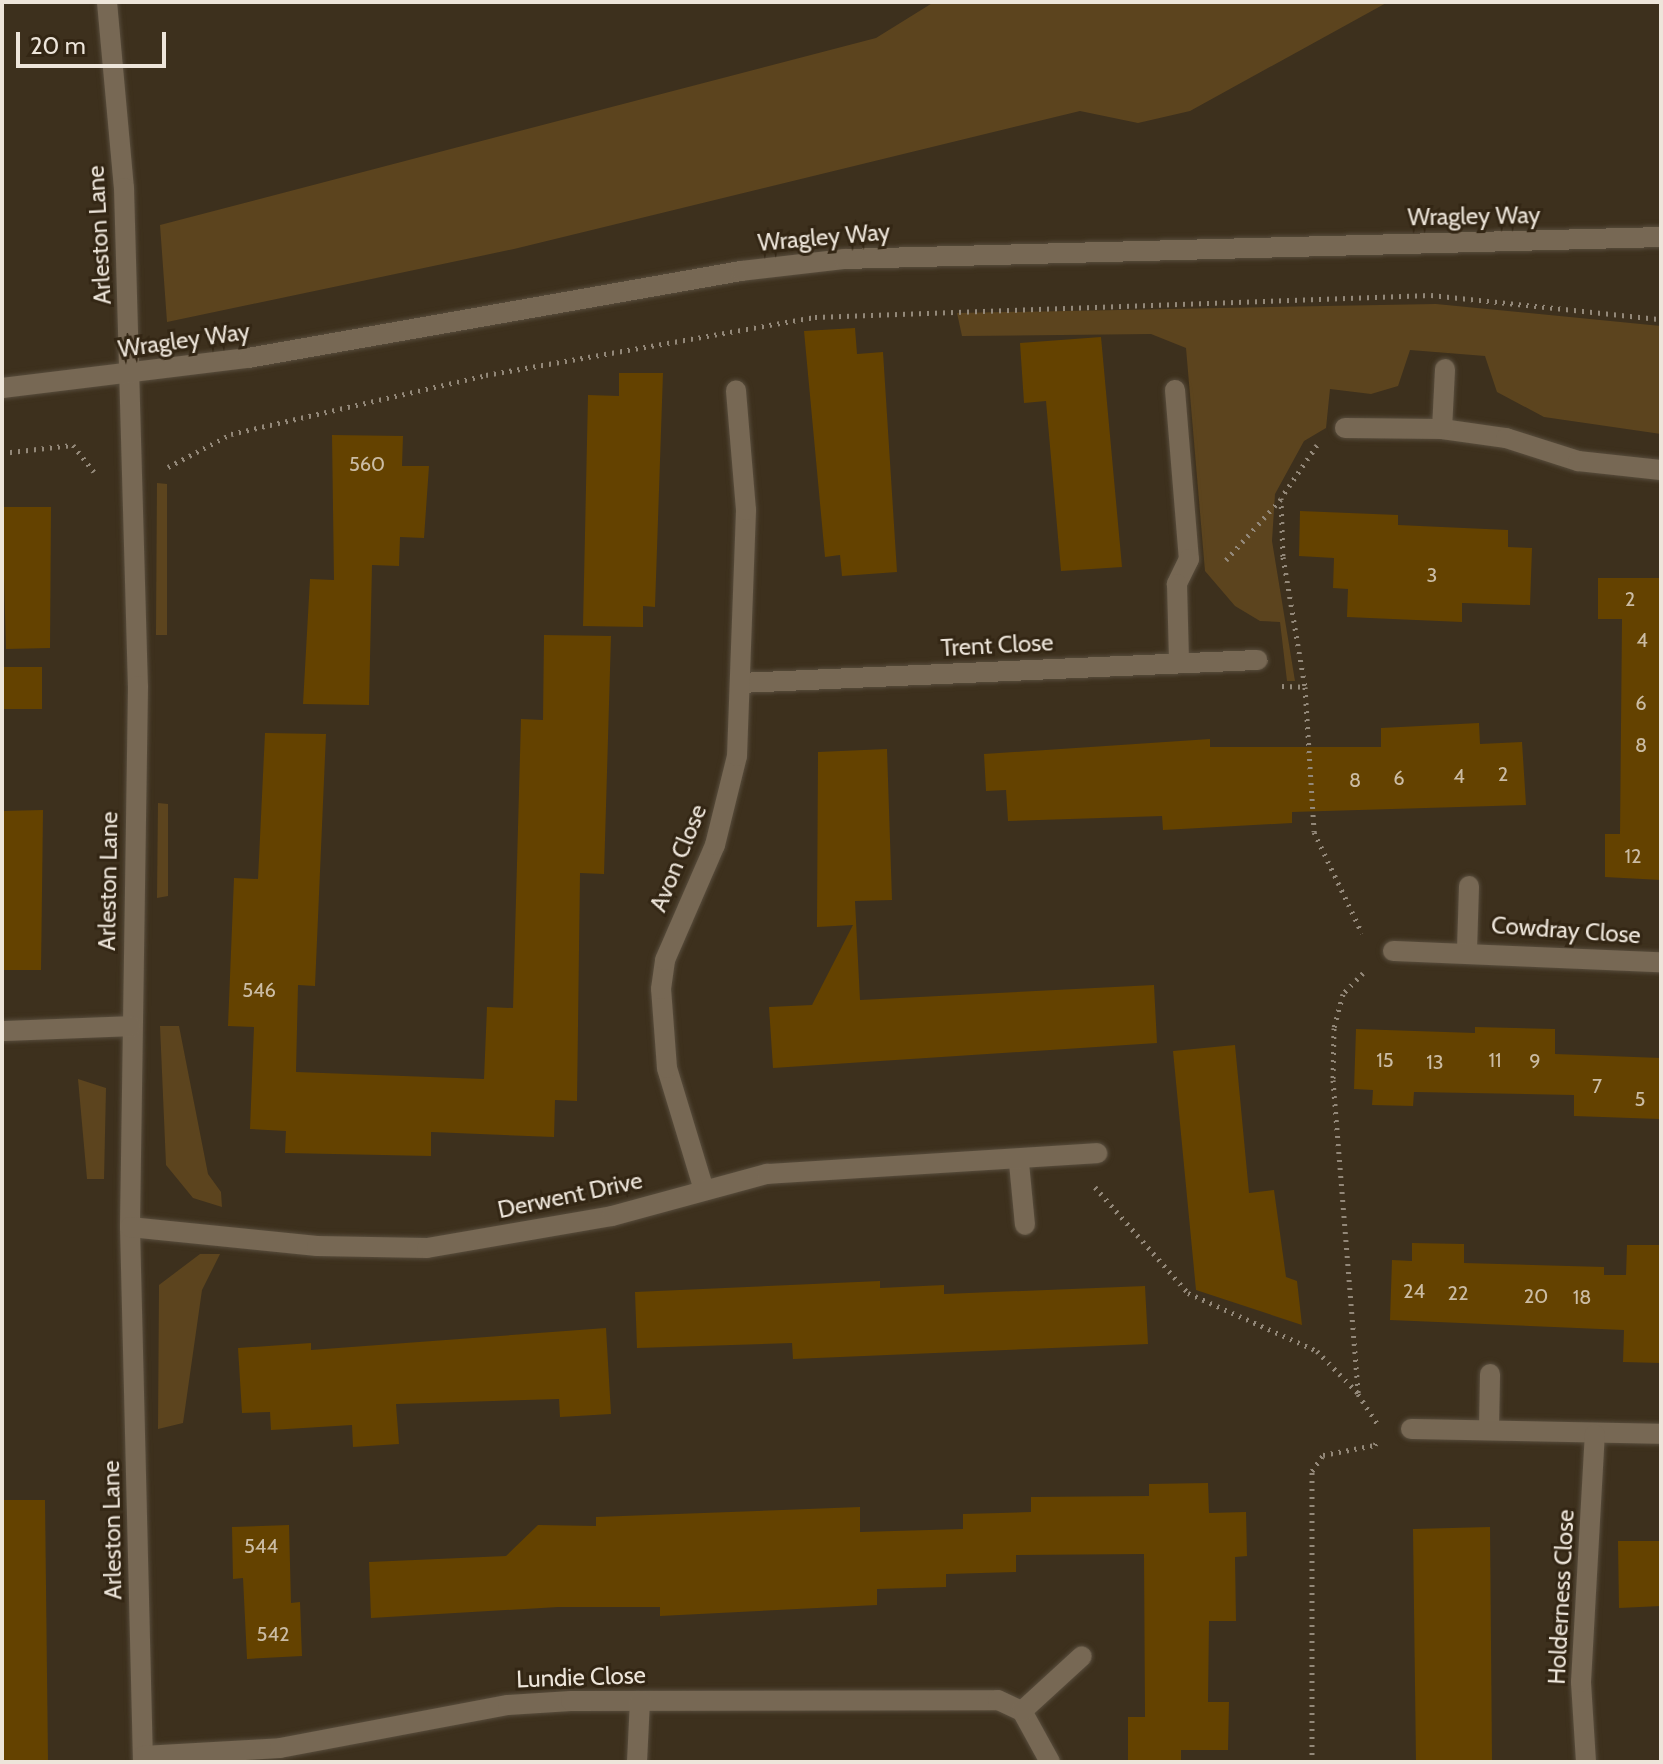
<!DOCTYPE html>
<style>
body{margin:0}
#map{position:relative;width:1663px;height:1764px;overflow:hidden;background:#3d301d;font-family:Cabin,sans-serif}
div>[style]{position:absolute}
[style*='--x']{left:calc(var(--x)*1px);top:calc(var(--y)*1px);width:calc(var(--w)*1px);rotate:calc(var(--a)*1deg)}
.green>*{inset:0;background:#5c441e}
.building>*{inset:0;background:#644200}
.path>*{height:5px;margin-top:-2.5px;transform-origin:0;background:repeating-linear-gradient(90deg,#938879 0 2px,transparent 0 8px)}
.roads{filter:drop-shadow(0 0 2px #584d3d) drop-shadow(0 0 2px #584d3d)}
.minor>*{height:20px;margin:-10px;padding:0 10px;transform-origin:10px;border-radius:10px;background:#776854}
span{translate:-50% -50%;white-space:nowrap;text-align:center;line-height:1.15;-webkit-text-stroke:6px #332614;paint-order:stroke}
.number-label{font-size:20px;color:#cbbca4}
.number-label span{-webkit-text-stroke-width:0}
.street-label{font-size:24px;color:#ede5da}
.frame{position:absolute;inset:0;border:4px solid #ede5da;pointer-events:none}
.scale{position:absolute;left:16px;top:32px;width:150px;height:36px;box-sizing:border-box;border:4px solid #ede5da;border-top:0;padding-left:10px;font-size:24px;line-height:28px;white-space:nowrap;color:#ede5da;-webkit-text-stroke:6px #332614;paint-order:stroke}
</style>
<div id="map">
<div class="green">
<div style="clip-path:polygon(934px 2px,1388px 2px,1190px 111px,1138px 123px,1080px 111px,514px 249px,167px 322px,160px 225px,876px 38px)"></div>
<div style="clip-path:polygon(1436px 304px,1661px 326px,1661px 434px,1544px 417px,1497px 392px,1485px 356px,1410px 350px,1398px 386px,1371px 394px,1330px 389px,1326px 428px,1304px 441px,1275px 494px,1272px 541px,1295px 681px,1287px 681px,1280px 622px,1260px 621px,1235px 606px,1205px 571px,1186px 348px,1151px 334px,962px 336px,957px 313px)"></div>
<div style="clip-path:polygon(157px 483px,167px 484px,167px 635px,156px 635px)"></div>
<div style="clip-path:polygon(158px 803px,168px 804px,168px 896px,157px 898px)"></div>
<div style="clip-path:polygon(160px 1026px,179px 1026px,208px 1174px,221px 1192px,222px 1207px,193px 1198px,166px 1165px)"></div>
<div style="clip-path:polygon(78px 1079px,106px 1088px,104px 1179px,87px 1179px)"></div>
<div style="clip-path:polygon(200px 1254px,220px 1254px,202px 1290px,183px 1423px,158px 1429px,159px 1285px)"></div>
</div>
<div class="building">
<div style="clip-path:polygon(855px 328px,857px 354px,883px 352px,897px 572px,842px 576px,840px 555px,825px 557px,804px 331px)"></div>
<div style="clip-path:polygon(1101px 337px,1122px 567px,1061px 571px,1046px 401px,1024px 403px,1020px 343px)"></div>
<div style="clip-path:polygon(619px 373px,663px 373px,655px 607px,643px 606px,643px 627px,583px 626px,588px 395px,619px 396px)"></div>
<div style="clip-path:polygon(332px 435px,403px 436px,402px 466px,429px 466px,424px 538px,400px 537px,399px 566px,372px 565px,369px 705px,303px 704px,310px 579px,334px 580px)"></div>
<div style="clip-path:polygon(2px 507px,51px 507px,50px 648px,6px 649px)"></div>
<div style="clip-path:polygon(1300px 511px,1398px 515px,1398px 525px,1508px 530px,1508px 547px,1532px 548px,1530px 605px,1462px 603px,1462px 622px,1347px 617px,1348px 589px,1333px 588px,1334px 558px,1299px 556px)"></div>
<div style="clip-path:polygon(1598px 578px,1661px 578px,1661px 880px,1605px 877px,1605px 834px,1620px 834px,1622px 619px,1598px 619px)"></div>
<div style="clip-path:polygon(544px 635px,611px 636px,604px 874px,580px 873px,577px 1101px,555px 1100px,554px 1137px,431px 1132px,431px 1156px,285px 1153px,286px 1131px,250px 1129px,254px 1027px,228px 1026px,234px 878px,258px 879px,265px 733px,326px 734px,315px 986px,298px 985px,296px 1072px,484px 1079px,487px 1007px,513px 1008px,521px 719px,543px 720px)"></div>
<div style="clip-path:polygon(2px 667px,42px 667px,42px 709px,2px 709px)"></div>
<div style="clip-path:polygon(1479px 723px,1480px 744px,1522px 742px,1526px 805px,1292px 812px,1292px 823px,1163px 830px,1162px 816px,1008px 821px,1006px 790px,986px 791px,984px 754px,1210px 739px,1210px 747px,1381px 747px,1381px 728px)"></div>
<div style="clip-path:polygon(887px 749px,892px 900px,855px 901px,860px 1000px,1154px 985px,1157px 1043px,773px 1068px,769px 1007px,812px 1005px,853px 925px,817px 927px,818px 752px)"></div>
<div style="clip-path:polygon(43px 810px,41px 970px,2px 970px,2px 811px)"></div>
<div style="clip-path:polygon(1475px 1027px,1555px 1029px,1555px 1054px,1661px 1058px,1659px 1119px,1574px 1116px,1574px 1095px,1414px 1092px,1413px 1106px,1372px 1105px,1373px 1090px,1354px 1089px,1356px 1029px,1475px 1033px)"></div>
<div style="clip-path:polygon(1235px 1045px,1249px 1193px,1274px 1190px,1286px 1277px,1297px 1281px,1302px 1325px,1196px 1290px,1173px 1051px)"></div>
<div style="clip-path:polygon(1412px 1243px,1464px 1244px,1464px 1263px,1604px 1267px,1604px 1275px,1626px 1275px,1627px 1245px,1661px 1245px,1661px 1363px,1623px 1362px,1624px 1330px,1390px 1320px,1392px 1260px,1412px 1261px)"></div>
<div style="clip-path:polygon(880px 1281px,880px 1288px,944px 1285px,944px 1294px,1145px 1286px,1148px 1344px,793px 1359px,792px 1343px,637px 1348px,635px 1292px)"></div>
<div style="clip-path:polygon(606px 1328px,611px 1414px,560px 1417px,559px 1399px,396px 1404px,399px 1444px,353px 1447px,352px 1425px,271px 1430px,270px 1412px,242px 1413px,238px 1348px,311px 1343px,311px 1350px)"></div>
<div style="clip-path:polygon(1208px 1483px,1209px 1513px,1246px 1512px,1247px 1556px,1235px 1557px,1236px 1621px,1209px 1621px,1208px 1702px,1229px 1702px,1228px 1750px,1181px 1750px,1181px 1762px,1128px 1762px,1128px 1717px,1145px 1717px,1144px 1554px,1016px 1555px,1016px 1572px,946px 1574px,946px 1587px,877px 1589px,877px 1605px,660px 1616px,660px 1607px,558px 1607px,371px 1618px,369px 1562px,506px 1556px,538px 1525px,596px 1526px,596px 1517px,860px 1507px,860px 1532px,963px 1529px,963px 1514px,1031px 1512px,1031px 1497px,1149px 1496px,1149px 1484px)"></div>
<div style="clip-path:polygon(2px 1500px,45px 1500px,48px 1762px,2px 1762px)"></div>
<div style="clip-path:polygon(289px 1525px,291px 1603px,300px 1602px,302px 1656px,247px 1659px,243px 1578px,233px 1579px,232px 1527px)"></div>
<div style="clip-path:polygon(1490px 1527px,1492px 1762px,1416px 1762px,1413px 1529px)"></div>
<div style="clip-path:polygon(1618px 1541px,1661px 1541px,1661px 1606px,1619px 1608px)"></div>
</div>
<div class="path">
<div style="--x:1317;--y:445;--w:64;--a:124.2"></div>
<div style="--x:1281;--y:498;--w:59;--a:88.1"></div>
<div style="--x:1283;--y:557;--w:132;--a:80.4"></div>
<div style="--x:1305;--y:687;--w:145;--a:86.4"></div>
<div style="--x:1314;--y:832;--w:112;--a:64.6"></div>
<div style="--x:2;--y:453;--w:71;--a:-6.4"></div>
<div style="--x:73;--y:445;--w:34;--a:52"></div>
<div style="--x:168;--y:467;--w:71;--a:-27.6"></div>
<div style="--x:231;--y:434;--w:262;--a:-13"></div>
<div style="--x:486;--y:375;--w:334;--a:-10"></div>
<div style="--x:815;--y:317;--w:616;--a:-2.05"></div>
<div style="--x:1431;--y:295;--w:231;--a:6"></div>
<div style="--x:1226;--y:560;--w:82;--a:-48"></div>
<div style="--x:1282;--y:686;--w:23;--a:2"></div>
<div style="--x:1363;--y:973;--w:29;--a:134"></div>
<div style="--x:1343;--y:994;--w:35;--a:105"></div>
<div style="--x:1334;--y:1028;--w:52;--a:91.1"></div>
<div style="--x:1333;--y:1080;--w:315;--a:85.4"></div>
<div style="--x:1358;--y:1394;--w:35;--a:57"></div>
<div style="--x:1095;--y:1187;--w:141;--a:48.7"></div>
<div style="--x:1188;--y:1293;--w:141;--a:24.2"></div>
<div style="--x:1317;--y:1351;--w:59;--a:45.7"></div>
<div style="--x:1312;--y:1762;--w:291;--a:-90"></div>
<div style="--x:1312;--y:1471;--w:19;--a:-55"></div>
<div style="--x:1323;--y:1455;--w:53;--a:-10.9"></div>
<div style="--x:1375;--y:1445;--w:7;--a:-63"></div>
</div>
<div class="roads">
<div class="minor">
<div style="--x:107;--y:2;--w:187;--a:84.8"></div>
<div style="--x:124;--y:188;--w:498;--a:88.4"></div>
<div style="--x:138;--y:686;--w:541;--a:90.85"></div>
<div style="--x:130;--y:1227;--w:535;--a:88.61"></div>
<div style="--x:2;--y:388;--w:248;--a:-7"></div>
<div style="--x:248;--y:358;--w:501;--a:-10.01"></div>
<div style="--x:741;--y:271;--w:104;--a:-6.6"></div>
<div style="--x:844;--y:259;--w:817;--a:-1.54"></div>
<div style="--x:1175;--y:390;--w:170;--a:85.3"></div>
<div style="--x:1189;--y:559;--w:28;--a:116"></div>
<div style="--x:1177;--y:584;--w:79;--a:88.5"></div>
<div style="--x:1345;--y:428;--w:97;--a:0.6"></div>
<div style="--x:1442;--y:429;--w:65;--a:8"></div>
<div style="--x:1506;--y:438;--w:76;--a:17.7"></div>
<div style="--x:1578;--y:461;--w:83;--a:6.2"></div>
<div style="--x:1442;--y:429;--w:60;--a:-87.1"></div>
<div style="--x:740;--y:683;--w:518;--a:-2.55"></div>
<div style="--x:1467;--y:950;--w:64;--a:-88.2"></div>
<div style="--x:1393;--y:951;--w:268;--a:2.4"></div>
<div style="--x:2;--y:1031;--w:129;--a:-2.2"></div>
<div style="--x:1019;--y:1163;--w:62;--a:84.5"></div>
<div style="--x:704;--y:1190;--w:127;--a:-106.9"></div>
<div style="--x:667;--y:1068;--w:79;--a:-94.3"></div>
<div style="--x:661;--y:989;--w:29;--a:-82"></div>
<div style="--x:665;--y:960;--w:125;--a:-66.5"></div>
<div style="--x:715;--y:845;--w:92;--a:-76.1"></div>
<div style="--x:737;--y:756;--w:246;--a:-87.9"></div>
<div style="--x:746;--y:510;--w:120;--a:-94.8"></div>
<div style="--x:130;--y:1227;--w:188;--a:5.8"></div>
<div style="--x:317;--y:1246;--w:110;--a:1"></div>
<div style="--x:427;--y:1248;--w:188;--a:-9.8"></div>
<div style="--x:612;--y:1216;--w:161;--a:-15.2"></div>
<div style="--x:767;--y:1174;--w:331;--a:-3.6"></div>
<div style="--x:1489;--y:1428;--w:54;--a:-88.9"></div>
<div style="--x:1411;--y:1429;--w:250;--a:1.1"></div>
<div style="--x:1022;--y:1711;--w:58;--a:61.2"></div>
<div style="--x:143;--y:1756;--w:137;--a:-3.3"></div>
<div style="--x:280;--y:1748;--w:232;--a:-10.7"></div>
<div style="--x:508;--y:1705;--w:63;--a:-3.6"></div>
<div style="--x:571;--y:1701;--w:427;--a:-0.1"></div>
<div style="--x:998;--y:1700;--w:26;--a:25"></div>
<div style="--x:1022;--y:1711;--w:81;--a:-42.5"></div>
<div style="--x:637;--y:1762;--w:61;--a:-87.2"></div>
<div style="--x:1586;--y:1762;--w:80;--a:-93.6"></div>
<div style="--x:1581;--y:1682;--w:248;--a:-86.8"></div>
</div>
</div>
<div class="number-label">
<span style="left:367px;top:464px">560</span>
<span style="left:1432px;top:575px">3</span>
<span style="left:1630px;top:599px">2</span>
<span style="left:1642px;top:640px">4</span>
<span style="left:1641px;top:703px">6</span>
<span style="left:1641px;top:745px">8</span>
<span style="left:1503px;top:774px">2</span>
<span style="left:1459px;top:776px">4</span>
<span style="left:1399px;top:778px">6</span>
<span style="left:1355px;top:780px">8</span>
<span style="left:1633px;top:856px">12</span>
<span style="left:259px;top:990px">546</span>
<span style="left:1385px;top:1060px">15</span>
<span style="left:1495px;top:1060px">11</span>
<span style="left:1535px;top:1061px">9</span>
<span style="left:1435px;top:1062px">13</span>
<span style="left:1597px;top:1086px">7</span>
<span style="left:1640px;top:1099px">5</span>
<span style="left:1414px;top:1291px">24</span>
<span style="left:1458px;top:1293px">22</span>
<span style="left:1536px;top:1296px">20</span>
<span style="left:1582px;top:1297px">18</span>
<span style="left:261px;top:1546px">544</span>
<span style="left:273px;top:1634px">542</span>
</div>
<div class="street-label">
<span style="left:1474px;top:216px;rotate:-1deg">Wragley Way</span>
<span style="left:99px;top:235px;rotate:-93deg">Arleston Lane</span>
<span style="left:824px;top:237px;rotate:-5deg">Wragley Way</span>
<span style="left:184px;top:340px;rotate:-8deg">Wragley Way</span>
<span style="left:997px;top:645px;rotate:-3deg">Trent Close</span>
<span style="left:678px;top:858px;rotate:-68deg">Avon Close</span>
<span style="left:108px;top:881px;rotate:-89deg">Arleston Lane</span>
<span style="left:1566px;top:930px;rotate:4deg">Cowdray Close</span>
<span style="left:570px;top:1195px;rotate:-12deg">Derwent Drive</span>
<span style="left:112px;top:1530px;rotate:-91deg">Arleston Lane</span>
<span style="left:1561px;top:1597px;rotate:-87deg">Holderness Close</span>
<span style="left:581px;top:1677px;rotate:-2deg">Lundie Close</span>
</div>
<div class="frame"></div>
<div class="scale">20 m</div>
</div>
